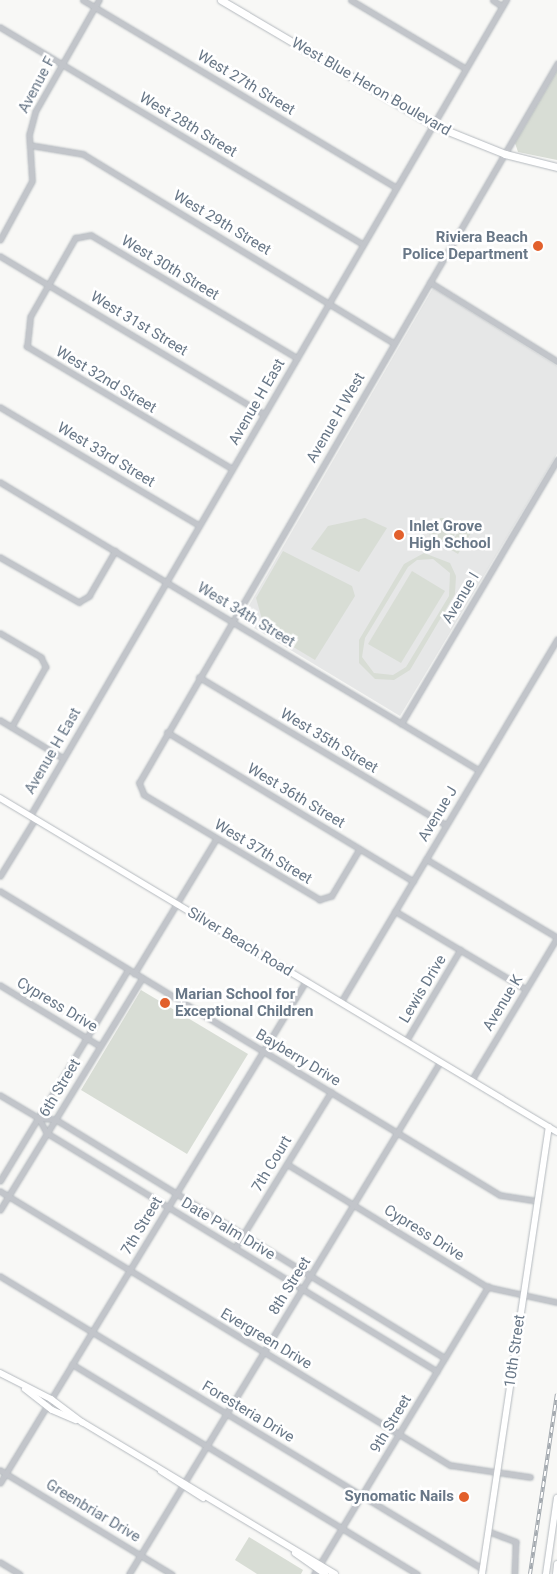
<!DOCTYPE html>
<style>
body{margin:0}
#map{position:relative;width:557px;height:1574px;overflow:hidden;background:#f8f8f6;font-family:Roboto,sans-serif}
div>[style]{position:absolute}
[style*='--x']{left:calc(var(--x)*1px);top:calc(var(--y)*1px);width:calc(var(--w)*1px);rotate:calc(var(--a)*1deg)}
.built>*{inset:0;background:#e6e7e7}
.green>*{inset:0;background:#d8ddd5}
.round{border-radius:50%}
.roads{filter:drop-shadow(0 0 1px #b4b9be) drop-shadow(0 0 1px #b4b9be)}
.street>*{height:4.5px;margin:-2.25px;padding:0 2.25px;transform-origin:2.25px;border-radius:2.25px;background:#c2c5ca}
.secondary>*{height:6px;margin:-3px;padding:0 3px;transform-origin:3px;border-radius:3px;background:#fff}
.primary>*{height:7px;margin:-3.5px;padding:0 3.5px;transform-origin:3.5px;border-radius:3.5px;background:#fff}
.rail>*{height:4px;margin-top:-2px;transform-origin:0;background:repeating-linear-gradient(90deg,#fff 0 5.5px,#a3a9af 0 11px);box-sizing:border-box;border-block:1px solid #a3a9af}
.dots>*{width:14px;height:14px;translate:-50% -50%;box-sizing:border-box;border:2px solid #fff;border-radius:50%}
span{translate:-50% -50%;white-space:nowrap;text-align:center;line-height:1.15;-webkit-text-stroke:5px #fff;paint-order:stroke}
.street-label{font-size:15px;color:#687787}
.poi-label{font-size:15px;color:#687787;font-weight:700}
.right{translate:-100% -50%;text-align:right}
.left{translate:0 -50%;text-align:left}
</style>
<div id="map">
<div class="built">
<div style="clip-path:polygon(433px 288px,557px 366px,557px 454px,400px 716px,244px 622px,243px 616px)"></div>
</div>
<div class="green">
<div style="clip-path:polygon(557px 71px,557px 160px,518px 152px,515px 143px)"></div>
<div style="clip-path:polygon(365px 518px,387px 528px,359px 572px,311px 549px,328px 526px)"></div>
<div class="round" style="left:429px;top:518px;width:26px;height:26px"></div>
<div style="clip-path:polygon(461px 527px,471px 533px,458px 554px,448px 548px)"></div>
<div style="clip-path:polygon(283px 551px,352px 586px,355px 596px,315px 660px,265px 630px,256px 598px)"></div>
<div style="clip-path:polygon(evenodd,424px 553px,450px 563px,456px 576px,455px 594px,410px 670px,394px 680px,375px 679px,359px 663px,359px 640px,404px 564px,424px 553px,433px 559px,450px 573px,449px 596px,406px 667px,393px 675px,374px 673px,362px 657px,365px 638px,408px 567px,417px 560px,433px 559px)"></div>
<div style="clip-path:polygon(412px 571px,445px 591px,401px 663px,368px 644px)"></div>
<div style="clip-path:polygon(141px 990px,248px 1054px,187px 1154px,81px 1090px)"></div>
<div style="clip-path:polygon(249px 1537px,303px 1570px,301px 1574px,257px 1574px,235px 1560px)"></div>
</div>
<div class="roads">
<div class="street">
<div style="--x:83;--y:0;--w:365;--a:30.9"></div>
<div style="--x:351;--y:0;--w:133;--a:30.8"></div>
<div style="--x:493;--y:0;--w:11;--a:34"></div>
<div style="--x:0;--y:27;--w:423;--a:30.9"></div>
<div style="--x:30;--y:145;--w:54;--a:9.6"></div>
<div style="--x:83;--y:154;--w:364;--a:31.3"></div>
<div style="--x:0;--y:240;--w:67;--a:-61.5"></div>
<div style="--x:32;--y:181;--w:46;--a:-93.7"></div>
<div style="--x:29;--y:135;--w:24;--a:-75"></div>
<div style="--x:35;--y:112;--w:129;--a:-60.3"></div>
<div style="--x:0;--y:256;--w:308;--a:30.9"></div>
<div style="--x:430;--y:282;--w:150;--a:31.9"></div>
<div style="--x:0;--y:407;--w:231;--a:30.7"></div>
<div style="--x:232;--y:469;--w:239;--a:-149.2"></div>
<div style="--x:27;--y:347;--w:30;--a:-84"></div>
<div style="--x:30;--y:317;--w:91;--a:-60.3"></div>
<div style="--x:75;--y:238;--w:16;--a:-11"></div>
<div style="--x:91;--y:235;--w:240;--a:30.8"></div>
<div style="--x:0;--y:482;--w:559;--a:31.02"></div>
<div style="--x:0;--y:557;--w:91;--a:29.7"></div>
<div style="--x:79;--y:602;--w:12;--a:-31"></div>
<div style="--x:89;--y:596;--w:52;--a:-60"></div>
<div style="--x:0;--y:633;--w:48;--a:30.3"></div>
<div style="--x:41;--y:657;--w:11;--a:63"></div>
<div style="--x:46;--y:667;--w:69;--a:119.5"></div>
<div style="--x:199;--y:677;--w:288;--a:30.9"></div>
<div style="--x:0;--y:720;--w:74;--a:31.1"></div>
<div style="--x:401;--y:724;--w:307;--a:-59.4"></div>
<div style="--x:167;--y:732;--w:288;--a:31.2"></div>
<div style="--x:30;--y:816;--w:945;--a:-59.74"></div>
<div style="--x:360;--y:849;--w:55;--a:120.8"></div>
<div style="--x:332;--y:896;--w:13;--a:162"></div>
<div style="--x:320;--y:900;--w:205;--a:-149.2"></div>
<div style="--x:144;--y:795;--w:13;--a:-113"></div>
<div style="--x:139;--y:783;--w:832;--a:-59.83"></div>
<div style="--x:426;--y:859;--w:152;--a:30.8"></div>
<div style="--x:0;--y:876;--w:67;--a:-58.4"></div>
<div style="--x:0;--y:891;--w:585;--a:31.3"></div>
<div style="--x:500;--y:1195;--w:38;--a:9"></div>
<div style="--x:395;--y:911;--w:152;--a:30.8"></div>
<div style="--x:134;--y:974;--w:158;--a:-58.7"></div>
<div style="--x:0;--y:985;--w:117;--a:31.4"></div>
<div style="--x:341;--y:1002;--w:422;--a:-59.2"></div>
<div style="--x:406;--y:1041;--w:106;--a:-59.3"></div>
<div style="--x:471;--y:1081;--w:167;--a:-59"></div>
<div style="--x:0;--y:1095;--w:45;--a:30.5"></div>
<div style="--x:39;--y:1118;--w:17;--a:62"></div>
<div style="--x:47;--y:1133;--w:457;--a:31.4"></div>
<div style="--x:39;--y:1118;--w:16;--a:4"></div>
<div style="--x:55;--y:1119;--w:457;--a:31.5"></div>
<div style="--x:287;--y:1164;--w:236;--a:31.5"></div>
<div style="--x:488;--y:1287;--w:70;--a:12.4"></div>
<div style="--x:0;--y:1181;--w:247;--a:-58.8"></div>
<div style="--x:0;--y:1191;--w:527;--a:31.34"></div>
<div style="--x:450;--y:1465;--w:81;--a:8.5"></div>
<div style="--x:0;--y:1210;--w:272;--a:-58.5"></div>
<div style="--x:235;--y:1248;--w:183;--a:-58.4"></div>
<div style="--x:0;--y:1276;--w:565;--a:31.24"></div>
<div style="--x:72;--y:1364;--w:404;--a:31.3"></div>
<div style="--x:0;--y:1470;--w:201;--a:31.2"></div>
<div style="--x:0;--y:1483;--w:588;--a:-58.64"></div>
<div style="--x:488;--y:1531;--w:30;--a:21"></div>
<div style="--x:516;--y:1542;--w:32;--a:92"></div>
<div style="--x:0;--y:1562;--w:23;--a:31"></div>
<div style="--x:129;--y:1574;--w:599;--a:-58.72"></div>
<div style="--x:314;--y:1574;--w:336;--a:-58.8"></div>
</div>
<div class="secondary">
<div style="--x:0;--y:798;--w:649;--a:30.95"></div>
<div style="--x:0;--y:1373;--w:57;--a:27"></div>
<div style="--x:51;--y:1399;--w:39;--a:37"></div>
<div style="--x:82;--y:1422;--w:295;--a:31"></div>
<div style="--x:25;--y:1389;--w:34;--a:38"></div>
<div style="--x:52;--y:1410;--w:26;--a:23"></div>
<div style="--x:161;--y:1471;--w:50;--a:32.7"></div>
<div style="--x:295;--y:1553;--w:37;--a:35"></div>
<div style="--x:482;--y:1574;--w:452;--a:-81.5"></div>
<div style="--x:546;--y:1574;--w:77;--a:-81.8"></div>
<div style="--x:556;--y:1574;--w:10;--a:-84"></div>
</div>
<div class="primary">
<div style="--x:221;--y:0;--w:246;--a:30.5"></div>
<div style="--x:433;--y:125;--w:78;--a:21.9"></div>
<div style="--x:505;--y:154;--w:54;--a:14"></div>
</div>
</div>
<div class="rail">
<div style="--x:530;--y:1574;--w:182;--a:-81.5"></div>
</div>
<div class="dots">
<div style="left:538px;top:246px;background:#e2602c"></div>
<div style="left:399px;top:535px;background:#e2602c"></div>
<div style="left:165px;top:1003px;background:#e2602c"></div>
<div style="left:464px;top:1497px;background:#e2602c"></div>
</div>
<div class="street-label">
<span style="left:246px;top:83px;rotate:31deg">West 27th Street</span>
<span style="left:37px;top:85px;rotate:-62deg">Avenue F</span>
<span style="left:371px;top:87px;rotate:30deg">West Blue Heron Boulevard</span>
<span style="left:188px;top:125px;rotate:31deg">West 28th Street</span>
<span style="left:222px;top:223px;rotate:31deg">West 29th Street</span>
<span style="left:170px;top:268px;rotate:31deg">West 30th Street</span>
<span style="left:139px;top:324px;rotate:31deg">West 31st Street</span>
<span style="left:106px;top:380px;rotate:31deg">West 32nd Street</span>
<span style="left:257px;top:402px;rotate:-60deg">Avenue H East</span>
<span style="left:336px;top:418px;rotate:-60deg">Avenue H West</span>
<span style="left:106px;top:455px;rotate:31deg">West 33rd Street</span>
<span style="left:461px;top:598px;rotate:-59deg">Avenue I</span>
<span style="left:246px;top:615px;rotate:31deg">West 34th Street</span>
<span style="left:329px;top:741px;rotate:31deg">West 35th Street</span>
<span style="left:53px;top:751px;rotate:-60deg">Avenue H East</span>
<span style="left:296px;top:796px;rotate:31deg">West 36th Street</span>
<span style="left:438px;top:814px;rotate:-59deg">Avenue J</span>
<span style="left:263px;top:852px;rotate:31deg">West 37th Street</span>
<span style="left:240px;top:942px;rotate:31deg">Silver Beach Road</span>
<span style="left:423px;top:989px;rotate:-59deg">Lewis Drive</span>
<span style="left:503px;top:1003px;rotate:-59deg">Avenue K</span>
<span style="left:57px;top:1005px;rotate:31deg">Cypress Drive</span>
<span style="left:298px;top:1058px;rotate:31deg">Bayberry Drive</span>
<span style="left:60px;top:1088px;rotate:-59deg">6th Street</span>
<span style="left:272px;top:1164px;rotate:-59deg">7th Court</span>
<span style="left:142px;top:1226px;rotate:-59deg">7th Street</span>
<span style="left:228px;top:1229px;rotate:31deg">Date Palm Drive</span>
<span style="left:424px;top:1233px;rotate:32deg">Cypress Drive</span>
<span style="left:290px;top:1286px;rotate:-58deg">8th Street</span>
<span style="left:266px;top:1339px;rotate:31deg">Evergreen Drive</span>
<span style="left:515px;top:1351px;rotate:-82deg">10th Street</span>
<span style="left:248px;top:1412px;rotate:31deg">Foresteria Drive</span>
<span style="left:391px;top:1424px;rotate:-59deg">9th Street</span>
<span style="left:93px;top:1511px;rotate:31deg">Greenbriar Drive</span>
</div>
<div class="poi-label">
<span class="right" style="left:528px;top:246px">Riviera Beach<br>Police Department</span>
<span class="left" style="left:409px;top:535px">Inlet Grove<br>High School</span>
<span class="left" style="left:175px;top:1003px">Marian School for<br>Exceptional Children</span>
<span class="right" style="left:454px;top:1497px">Synomatic Nails</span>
</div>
</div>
